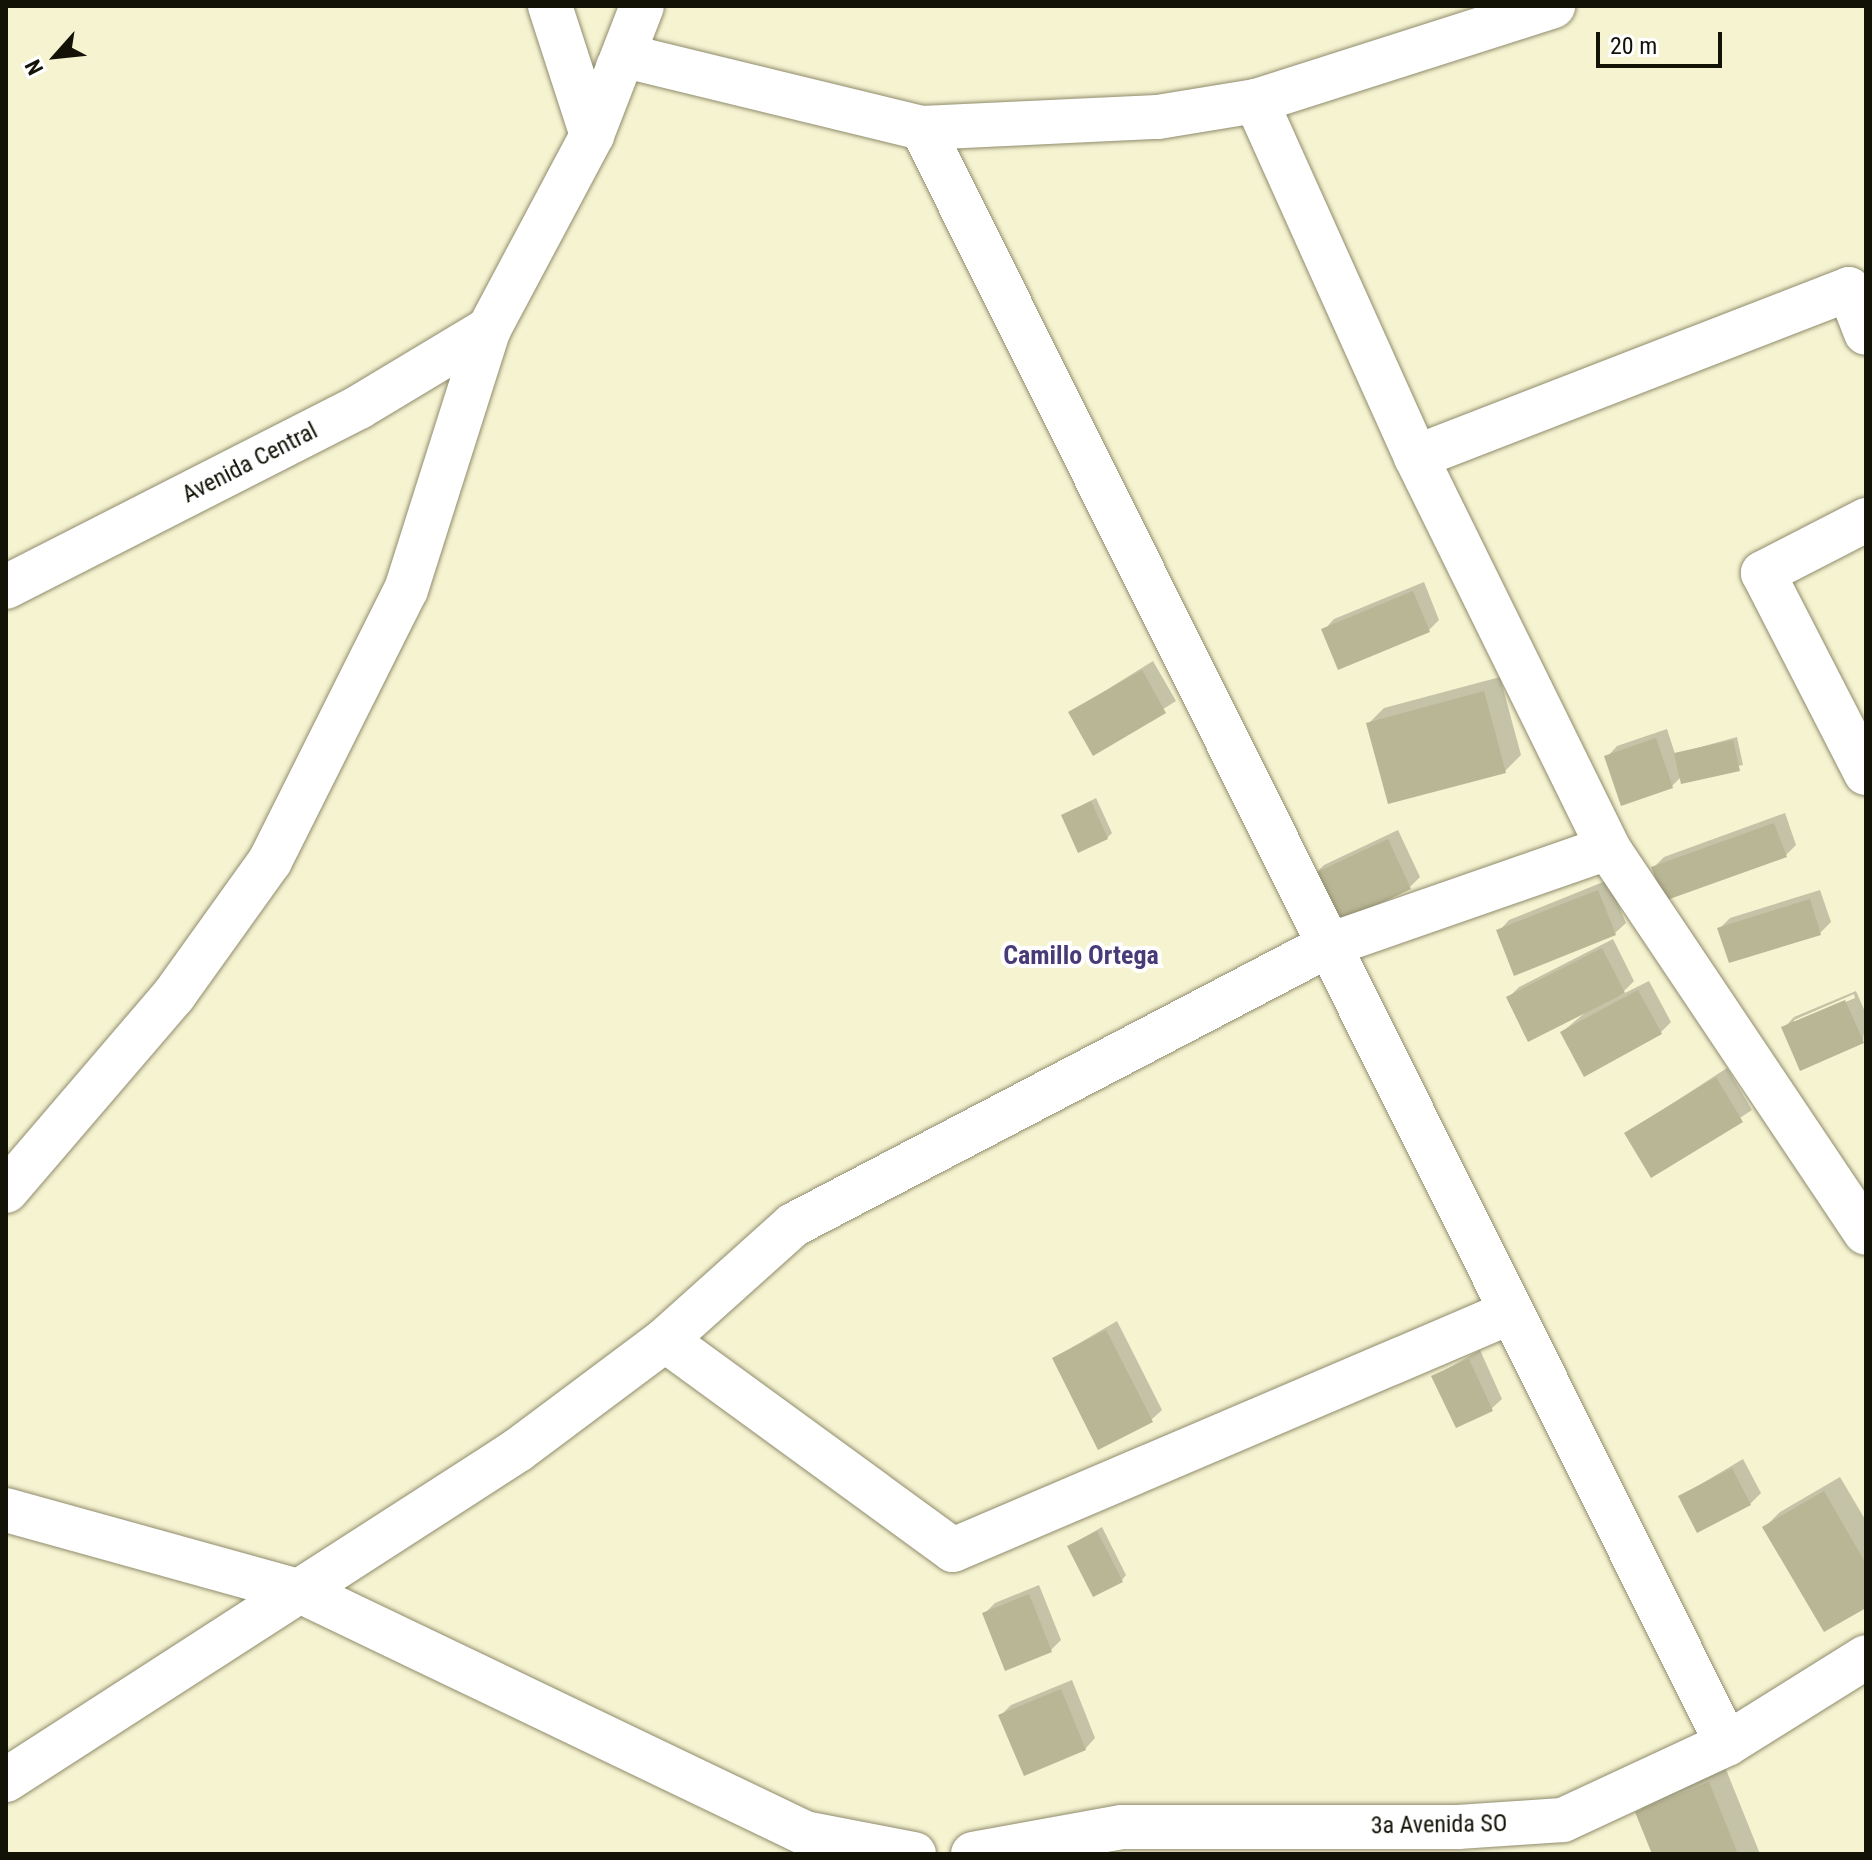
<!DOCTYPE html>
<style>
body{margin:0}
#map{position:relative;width:1872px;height:1860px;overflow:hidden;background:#f6f3d1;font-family:"Roboto Condensed",sans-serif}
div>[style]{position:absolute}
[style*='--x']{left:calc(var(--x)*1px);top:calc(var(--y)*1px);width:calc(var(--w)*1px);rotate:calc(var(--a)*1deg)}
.shadow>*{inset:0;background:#0003}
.building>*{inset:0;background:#b8b695}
.roads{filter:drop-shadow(0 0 2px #8f8c6d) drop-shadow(0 0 2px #8f8c6d)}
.minor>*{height:44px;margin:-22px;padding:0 22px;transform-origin:22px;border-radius:22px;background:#fff}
span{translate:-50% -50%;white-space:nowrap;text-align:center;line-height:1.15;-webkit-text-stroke:8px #fff;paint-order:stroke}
.street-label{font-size:24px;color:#131206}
.neighbourhood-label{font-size:26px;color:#493b78;font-weight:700}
.frame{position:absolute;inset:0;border:8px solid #131206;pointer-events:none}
.north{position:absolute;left:16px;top:16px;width:80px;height:80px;-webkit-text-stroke:6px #fff;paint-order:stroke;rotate:243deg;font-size:22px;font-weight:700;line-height:32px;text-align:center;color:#131206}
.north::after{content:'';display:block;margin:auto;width:28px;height:36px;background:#131206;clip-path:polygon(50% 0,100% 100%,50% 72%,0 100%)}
.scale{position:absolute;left:1596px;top:32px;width:126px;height:36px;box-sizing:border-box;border:4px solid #131206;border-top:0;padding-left:10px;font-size:24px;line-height:28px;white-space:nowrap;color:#131206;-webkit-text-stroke:6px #fff;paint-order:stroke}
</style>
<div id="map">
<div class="shadow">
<div style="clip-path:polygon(1424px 582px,1439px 620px,1429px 630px,1324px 630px,1334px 619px)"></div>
<div style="clip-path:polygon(1153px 661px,1176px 701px,1093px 753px,1071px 712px)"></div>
<div style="clip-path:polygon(1500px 677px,1521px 755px,1505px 771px,1368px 724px,1384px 708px)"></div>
<div style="clip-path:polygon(1667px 729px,1675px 754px,1737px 737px,1743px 765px,1681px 777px,1672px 786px,1607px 757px,1617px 746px)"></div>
<div style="clip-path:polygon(1096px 798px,1112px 833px,1107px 838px,1063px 815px)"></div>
<div style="clip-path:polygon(1785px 813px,1796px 845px,1785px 856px,1654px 867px,1664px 857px)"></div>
<div style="clip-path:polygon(1398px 830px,1420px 877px,1410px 887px,1313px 876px,1324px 865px)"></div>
<div style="clip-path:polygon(1608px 880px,1626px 923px,1615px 933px,1499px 931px,1509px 920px)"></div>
<div style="clip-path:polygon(1820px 890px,1831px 922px,1820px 933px,1720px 928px,1730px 918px)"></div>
<div style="clip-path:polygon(1613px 939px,1634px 981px,1619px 996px,1649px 981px,1671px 1022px,1661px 1032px,1562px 1032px,1592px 1007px,1508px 998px,1519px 987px)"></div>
<div style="clip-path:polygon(evenodd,1856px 991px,1866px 1014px,1863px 1042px,1784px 1028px,1794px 1017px,1856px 991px,1854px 994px,1855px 998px,1794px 1024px,1794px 1020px,1854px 994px)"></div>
<div style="clip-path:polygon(1727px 1068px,1752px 1110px,1652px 1175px,1627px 1133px)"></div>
<div style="clip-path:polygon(1117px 1321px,1162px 1410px,1151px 1420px,1054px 1358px)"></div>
<div style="clip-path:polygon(1480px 1350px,1502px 1399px,1491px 1409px,1434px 1376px)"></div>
<div style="clip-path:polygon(1743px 1459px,1761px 1493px,1750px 1504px,1681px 1496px)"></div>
<div style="clip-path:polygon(1840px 1477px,1866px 1521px,1866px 1606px,1764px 1528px,1780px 1512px)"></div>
<div style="clip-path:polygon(1102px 1527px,1126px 1575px,1122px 1580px,1069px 1546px)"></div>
<div style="clip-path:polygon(1039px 1585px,1061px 1640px,1050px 1651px,985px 1613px,995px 1603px)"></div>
<div style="clip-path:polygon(1072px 1680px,1095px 1738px,1085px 1749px,1001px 1715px,1011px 1705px)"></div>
<div style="clip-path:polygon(1725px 1767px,1760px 1854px,1654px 1854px,1637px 1813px,1653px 1797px)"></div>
</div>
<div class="building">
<div style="clip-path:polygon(1413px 591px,1430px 632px,1338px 670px,1321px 629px)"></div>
<div style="clip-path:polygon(1142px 670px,1166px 713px,1093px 756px,1068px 712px)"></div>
<div style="clip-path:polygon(1484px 691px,1506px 773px,1388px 804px,1366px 723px)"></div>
<div style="clip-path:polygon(1656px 738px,1673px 788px,1621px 806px,1604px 756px)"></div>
<div style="clip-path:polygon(1733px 740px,1740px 771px,1681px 784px,1674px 753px)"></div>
<div style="clip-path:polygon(1091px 801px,1108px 839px,1078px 853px,1061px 815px)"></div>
<div style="clip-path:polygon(1774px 823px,1787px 857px,1664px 901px,1651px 867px)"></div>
<div style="clip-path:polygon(1388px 839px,1411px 889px,1334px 925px,1311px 875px)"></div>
<div style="clip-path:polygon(1598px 890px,1616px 935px,1514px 976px,1496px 930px)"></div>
<div style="clip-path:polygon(1810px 899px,1821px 935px,1729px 963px,1717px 928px)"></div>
<div style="clip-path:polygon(1602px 948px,1625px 993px,1528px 1042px,1506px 997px)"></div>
<div style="clip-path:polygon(1638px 990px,1662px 1034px,1584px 1077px,1560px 1032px)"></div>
<div style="clip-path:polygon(1845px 1000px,1864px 1043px,1800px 1071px,1781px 1027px)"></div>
<div style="clip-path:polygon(1716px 1077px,1743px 1122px,1651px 1178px,1624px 1133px)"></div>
<div style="clip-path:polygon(1106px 1330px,1153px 1422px,1098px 1450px,1052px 1358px)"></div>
<div style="clip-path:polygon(1469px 1359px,1493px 1411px,1456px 1428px,1431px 1376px)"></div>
<div style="clip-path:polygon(1732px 1468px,1751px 1505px,1697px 1533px,1678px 1496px)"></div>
<div style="clip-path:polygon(1824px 1491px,1866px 1564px,1866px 1608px,1824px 1632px,1762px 1527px)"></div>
<div style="clip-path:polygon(1097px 1531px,1123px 1582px,1093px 1597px,1067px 1546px)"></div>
<div style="clip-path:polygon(1029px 1594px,1052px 1652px,1005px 1671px,982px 1613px)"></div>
<div style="clip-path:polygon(1061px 1689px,1086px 1750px,1024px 1776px,998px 1715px)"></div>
<div style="clip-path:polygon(1709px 1782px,1738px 1854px,1652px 1854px,1635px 1812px)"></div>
</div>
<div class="roads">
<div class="minor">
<div style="--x:550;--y:6;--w:136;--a:72"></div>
<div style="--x:618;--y:67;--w:16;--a:-40"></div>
<div style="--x:630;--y:57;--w:301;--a:13.7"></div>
<div style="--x:922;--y:128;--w:236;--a:-2.7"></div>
<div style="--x:1158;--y:117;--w:99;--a:-9.3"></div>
<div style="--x:1256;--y:101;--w:312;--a:-17.7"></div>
<div style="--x:1256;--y:101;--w:390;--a:65.8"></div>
<div style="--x:1416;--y:457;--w:436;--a:63.8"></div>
<div style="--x:1608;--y:848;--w:463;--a:56.2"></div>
<div style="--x:922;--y:128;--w:1805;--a:63.52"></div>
<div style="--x:1416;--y:457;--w:464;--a:-21.2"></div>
<div style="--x:1849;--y:289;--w:47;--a:68.9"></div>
<div style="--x:1866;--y:520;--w:116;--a:152.8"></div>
<div style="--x:1763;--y:573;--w:225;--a:62.8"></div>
<div style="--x:6;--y:587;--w:396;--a:-27"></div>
<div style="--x:359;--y:407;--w:152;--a:-31"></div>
<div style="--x:6;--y:1191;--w:258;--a:-49.4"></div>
<div style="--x:174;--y:995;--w:165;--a:-54.4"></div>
<div style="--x:270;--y:861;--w:303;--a:-63.4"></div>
<div style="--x:406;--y:590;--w:274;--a:-72.4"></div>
<div style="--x:489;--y:329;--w:220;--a:-62"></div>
<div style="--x:592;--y:135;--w:138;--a:-68.8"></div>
<div style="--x:665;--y:1340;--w:356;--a:36.1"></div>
<div style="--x:953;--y:1550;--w:607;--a:-23.1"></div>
<div style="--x:6;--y:1510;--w:307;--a:15.5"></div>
<div style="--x:302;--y:1592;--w:558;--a:25.6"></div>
<div style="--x:805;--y:1833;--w:111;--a:10.9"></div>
<div style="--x:6;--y:1780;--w:609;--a:-32.8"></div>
<div style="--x:518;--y:1450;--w:184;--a:-36.8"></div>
<div style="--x:665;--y:1340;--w:172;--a:-41.9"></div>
<div style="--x:793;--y:1225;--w:605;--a:-27.58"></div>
<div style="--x:1329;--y:945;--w:295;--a:-19.2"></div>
<div style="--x:973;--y:1854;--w:151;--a:-10.3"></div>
<div style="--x:1122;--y:1827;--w:336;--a:0"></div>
<div style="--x:1458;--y:1827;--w:105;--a:-3.8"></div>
<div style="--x:1563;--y:1820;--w:181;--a:-24.9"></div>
<div style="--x:1727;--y:1744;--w:164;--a:-32"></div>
</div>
</div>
<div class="street-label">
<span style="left:250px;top:463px;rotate:-27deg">Avenida Central</span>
<span style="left:1439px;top:1825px;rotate:-1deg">3a Avenida SO</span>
</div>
<div class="neighbourhood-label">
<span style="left:1081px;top:956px">Camillo Ortega</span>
</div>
<div class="frame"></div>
<div class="north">N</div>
<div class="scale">20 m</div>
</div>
